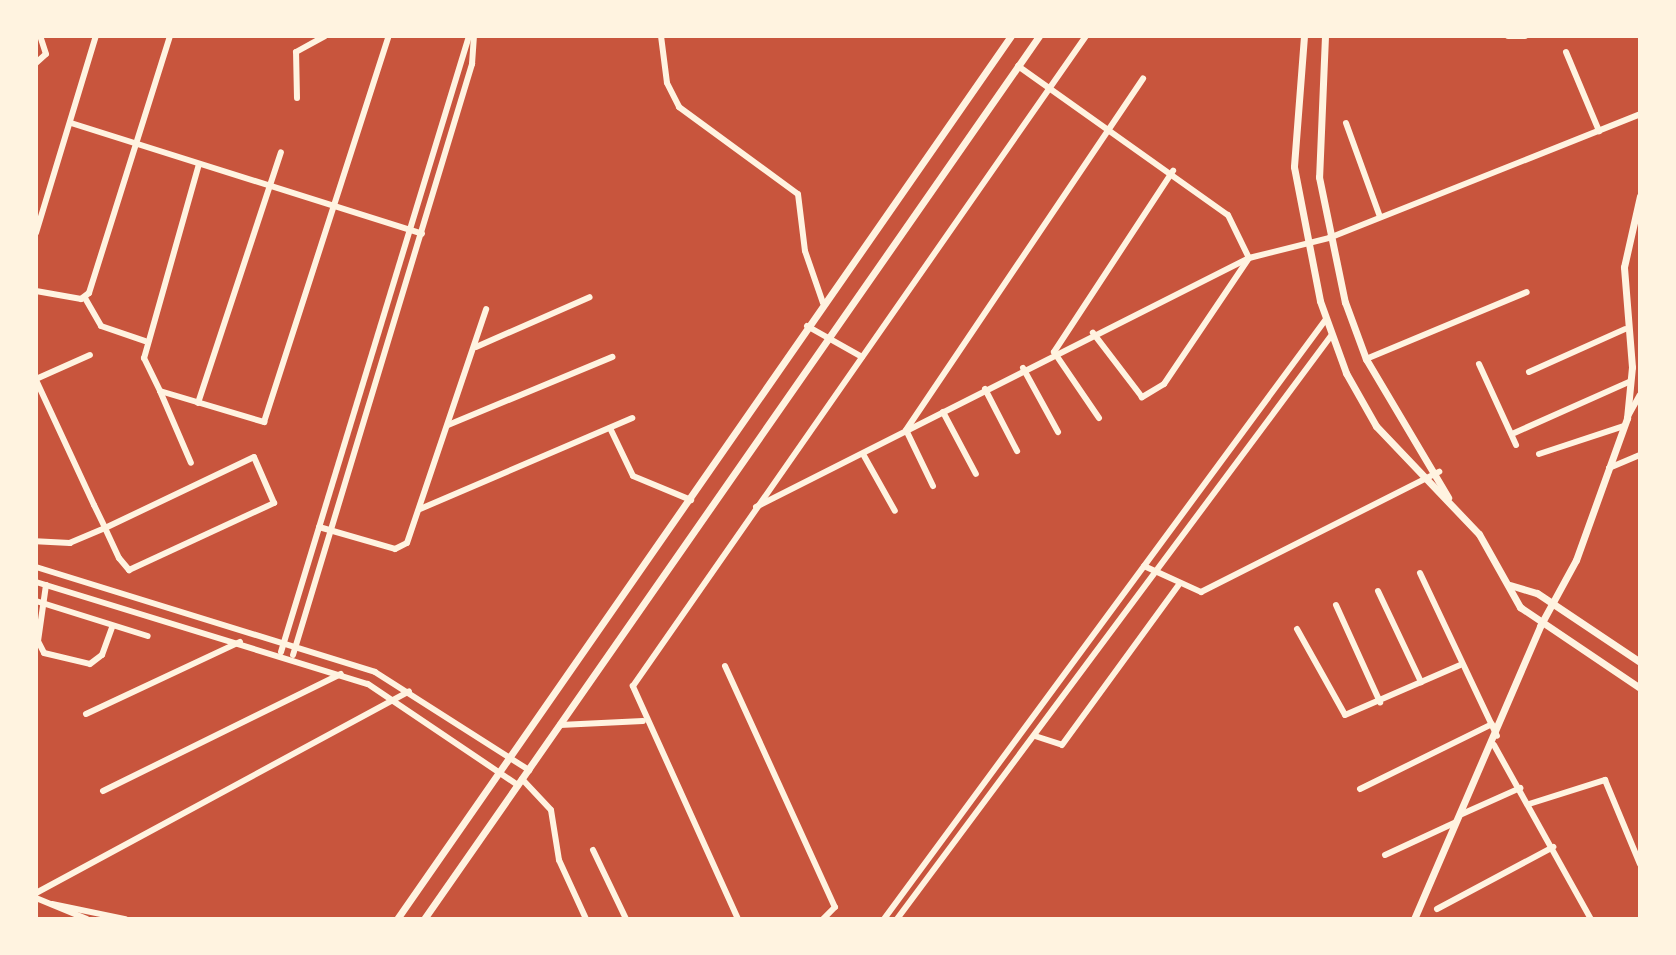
<!DOCTYPE html>
<style>
body{margin:0}
#map{position:relative;width:1676px;height:955px;overflow:hidden;background:#c8553d;font-family:"IBM Plex Sans",sans-serif}
div>[style]{position:absolute}
[style*='--x']{left:calc(var(--x)*1px);top:calc(var(--y)*1px);width:calc(var(--w)*1px);rotate:calc(var(--a)*1deg)}
.minor>*{height:6px;margin:-3px;padding:0 3px;transform-origin:3px;border-radius:3px;background:#fff3e0}
.tertiary>*{height:7px;margin:-3.5px;padding:0 3.5px;transform-origin:3.5px;border-radius:3.5px;background:#fff3e0}
span{translate:-50% -50%;white-space:nowrap;text-align:center;line-height:1.15;-webkit-text-stroke:8px #fff3e0;paint-order:stroke}
.frame{position:absolute;inset:0;border:38px solid #fff3e0;pointer-events:none}
</style>
<div id="map">
<div class="minor">
<div style="--x:661;--y:36;--w:47;--a:82.7"></div>
<div style="--x:667;--y:83;--w:27;--a:63"></div>
<div style="--x:679;--y:107;--w:147;--a:36.2"></div>
<div style="--x:798;--y:194;--w:57;--a:83"></div>
<div style="--x:805;--y:251;--w:55;--a:70.9"></div>
<div style="--x:1508;--y:36;--w:17;--a:0"></div>
<div style="--x:1566;--y:52;--w:86;--a:67.3"></div>
<div style="--x:36;--y:63;--w:13;--a:-42"></div>
<div style="--x:46;--y:54;--w:19;--a:-108"></div>
<div style="--x:1018;--y:66;--w:257;--a:35.4"></div>
<div style="--x:1228;--y:215;--w:48;--a:64"></div>
<div style="--x:1249;--y:258;--w:152;--a:124"></div>
<div style="--x:1164;--y:384;--w:26;--a:149"></div>
<div style="--x:1142;--y:397;--w:81;--a:-127.4"></div>
<div style="--x:297;--y:98;--w:46;--a:-91.2"></div>
<div style="--x:296;--y:52;--w:33;--a:-29"></div>
<div style="--x:71;--y:123;--w:368;--a:17.5"></div>
<div style="--x:1346;--y:123;--w:100;--a:70.1"></div>
<div style="--x:199;--y:164;--w:202;--a:105.8"></div>
<div style="--x:144;--y:358;--w:37;--a:64"></div>
<div style="--x:160;--y:391;--w:109;--a:16.6"></div>
<div style="--x:264;--y:422;--w:406;--a:-72.1"></div>
<div style="--x:36;--y:233;--w:206;--a:-73.1"></div>
<div style="--x:36;--y:291;--w:46;--a:10.1"></div>
<div style="--x:81;--y:299;--w:10;--a:-37"></div>
<div style="--x:89;--y:293;--w:269;--a:-72.5"></div>
<div style="--x:85;--y:298;--w:32;--a:60"></div>
<div style="--x:101;--y:326;--w:46;--a:18.8"></div>
<div style="--x:807;--y:326;--w:63;--a:29.4"></div>
<div style="--x:476;--y:347;--w:124;--a:-23.7"></div>
<div style="--x:1366;--y:359;--w:174;--a:-22.6"></div>
<div style="--x:1479;--y:364;--w:89;--a:65.4"></div>
<div style="--x:1023;--y:368;--w:73;--a:61.3"></div>
<div style="--x:1529;--y:372;--w:105;--a:-24.1"></div>
<div style="--x:36;--y:379;--w:59;--a:-24"></div>
<div style="--x:36;--y:380;--w:138;--a:65.1"></div>
<div style="--x:94;--y:505;--w:25;--a:64"></div>
<div style="--x:105;--y:528;--w:33;--a:65"></div>
<div style="--x:119;--y:558;--w:16;--a:50"></div>
<div style="--x:129;--y:570;--w:160;--a:-24.8"></div>
<div style="--x:274;--y:503;--w:50;--a:-113.5"></div>
<div style="--x:254;--y:457;--w:165;--a:154.5"></div>
<div style="--x:105;--y:528;--w:38;--a:157"></div>
<div style="--x:70;--y:543;--w:34;--a:-177"></div>
<div style="--x:985;--y:389;--w:70;--a:62.7"></div>
<div style="--x:160;--y:391;--w:78;--a:66.7"></div>
<div style="--x:198;--y:403;--w:264;--a:-71.7"></div>
<div style="--x:943;--y:412;--w:70;--a:62"></div>
<div style="--x:1099;--y:418;--w:80;--a:-124.3"></div>
<div style="--x:1054;--y:352;--w:217;--a:-56.7"></div>
<div style="--x:1627;--y:418;--w:26;--a:-61"></div>
<div style="--x:448;--y:425;--w:178;--a:-22.5"></div>
<div style="--x:610;--y:428;--w:53;--a:64.4"></div>
<div style="--x:633;--y:476;--w:63;--a:22.5"></div>
<div style="--x:1512;--y:434;--w:130;--a:-24"></div>
<div style="--x:863;--y:454;--w:65;--a:60.7"></div>
<div style="--x:1539;--y:454;--w:89;--a:-18.2"></div>
<div style="--x:1609;--y:468;--w:34;--a:-23"></div>
<div style="--x:933;--y:486;--w:62;--a:-115.7"></div>
<div style="--x:906;--y:430;--w:424;--a:-56"></div>
<div style="--x:756;--y:507;--w:552;--a:-26.8"></div>
<div style="--x:1249;--y:258;--w:82;--a:-14"></div>
<div style="--x:1329;--y:238;--w:335;--a:-21.7"></div>
<div style="--x:420;--y:509;--w:231;--a:-23.2"></div>
<div style="--x:319;--y:527;--w:79;--a:16.1"></div>
<div style="--x:395;--y:549;--w:13;--a:-27"></div>
<div style="--x:407;--y:543;--w:247;--a:-71.3"></div>
<div style="--x:1144;--y:566;--w:63;--a:24.5"></div>
<div style="--x:1201;--y:592;--w:267;--a:-26.8"></div>
<div style="--x:36;--y:567;--w:355;--a:17.2"></div>
<div style="--x:375;--y:672;--w:183;--a:32.5"></div>
<div style="--x:1420;--y:573;--w:180;--a:64.7"></div>
<div style="--x:36;--y:582;--w:347;--a:17.1"></div>
<div style="--x:368;--y:684;--w:181;--a:34"></div>
<div style="--x:46;--y:585;--w:57;--a:98.1"></div>
<div style="--x:38;--y:641;--w:13;--a:63"></div>
<div style="--x:44;--y:653;--w:47;--a:13.4"></div>
<div style="--x:90;--y:664;--w:15;--a:-37"></div>
<div style="--x:102;--y:655;--w:30;--a:-70"></div>
<div style="--x:1378;--y:591;--w:101;--a:64.7"></div>
<div style="--x:36;--y:601;--w:117;--a:17.4"></div>
<div style="--x:1336;--y:605;--w:107;--a:65.6"></div>
<div style="--x:1297;--y:629;--w:98;--a:60.8"></div>
<div style="--x:1345;--y:715;--w:125;--a:-23.5"></div>
<div style="--x:281;--y:652;--w:644;--a:-73.03"></div>
<div style="--x:293;--y:655;--w:618;--a:-73.15"></div>
<div style="--x:472;--y:64;--w:28;--a:-86"></div>
<div style="--x:725;--y:666;--w:265;--a:65.5"></div>
<div style="--x:835;--y:907;--w:17;--a:135"></div>
<div style="--x:86;--y:714;--w:170;--a:-25.1"></div>
<div style="--x:560;--y:725;--w:83;--a:-2.8"></div>
<div style="--x:1035;--y:736;--w:28;--a:18"></div>
<div style="--x:1062;--y:745;--w:197;--a:-53.9"></div>
<div style="--x:1494;--y:745;--w:199;--a:60.9"></div>
<div style="--x:522;--y:779;--w:42;--a:46.9"></div>
<div style="--x:551;--y:810;--w:51;--a:80.9"></div>
<div style="--x:559;--y:860;--w:65;--a:65.4"></div>
<div style="--x:1360;--y:789;--w:147;--a:-26.2"></div>
<div style="--x:103;--y:791;--w:265;--a:-26.2"></div>
<div style="--x:1529;--y:804;--w:80;--a:-17.5"></div>
<div style="--x:1605;--y:780;--w:91;--a:67.4"></div>
<div style="--x:1462;--y:814;--w:64;--a:-24.1"></div>
<div style="--x:593;--y:850;--w:76;--a:64.4"></div>
<div style="--x:1385;--y:855;--w:78;--a:-24.9"></div>
<div style="--x:36;--y:893;--w:424;--a:-28.4"></div>
<div style="--x:36;--y:898;--w:55;--a:22.4"></div>
<div style="--x:52;--y:904;--w:75;--a:11.6"></div>
<div style="--x:1437;--y:909;--w:132;--a:-28.1"></div>
<div style="--x:738;--y:919;--w:256;--a:-114.3"></div>
<div style="--x:633;--y:686;--w:792;--a:-55.13"></div>
<div style="--x:884;--y:919;--w:745;--a:-53.62"></div>
<div style="--x:897;--y:919;--w:727;--a:-53.34"></div>
</div>
<div class="tertiary">
<div style="--x:1304;--y:36;--w:131;--a:94.4"></div>
<div style="--x:1294;--y:167;--w:136;--a:79"></div>
<div style="--x:1320;--y:301;--w:77;--a:70.1"></div>
<div style="--x:1346;--y:373;--w:61;--a:60.5"></div>
<div style="--x:1376;--y:426;--w:149;--a:46.4"></div>
<div style="--x:1479;--y:534;--w:84;--a:60.7"></div>
<div style="--x:1520;--y:607;--w:145;--a:34"></div>
<div style="--x:1325;--y:36;--w:141;--a:92.4"></div>
<div style="--x:1319;--y:177;--w:128;--a:78.3"></div>
<div style="--x:1345;--y:302;--w:61;--a:69.8"></div>
<div style="--x:1366;--y:359;--w:161;--a:59.3"></div>
<div style="--x:1510;--y:585;--w:28;--a:17"></div>
<div style="--x:1537;--y:593;--w:124;--a:33.8"></div>
<div style="--x:397;--y:919;--w:1075;--a:-55.19"></div>
<div style="--x:424;--y:919;--w:1076;--a:-55.14"></div>
<div style="--x:1414;--y:919;--w:319;--a:-66.7"></div>
<div style="--x:1540;--y:626;--w:75;--a:-61.4"></div>
<div style="--x:1576;--y:560;--w:151;--a:-70.2"></div>
<div style="--x:1627;--y:418;--w:51;--a:-84.4"></div>
<div style="--x:1632;--y:367;--w:100;--a:-94.6"></div>
<div style="--x:1624;--y:267;--w:73;--a:-77.3"></div>
</div>
<div class="frame"></div>
</div>
